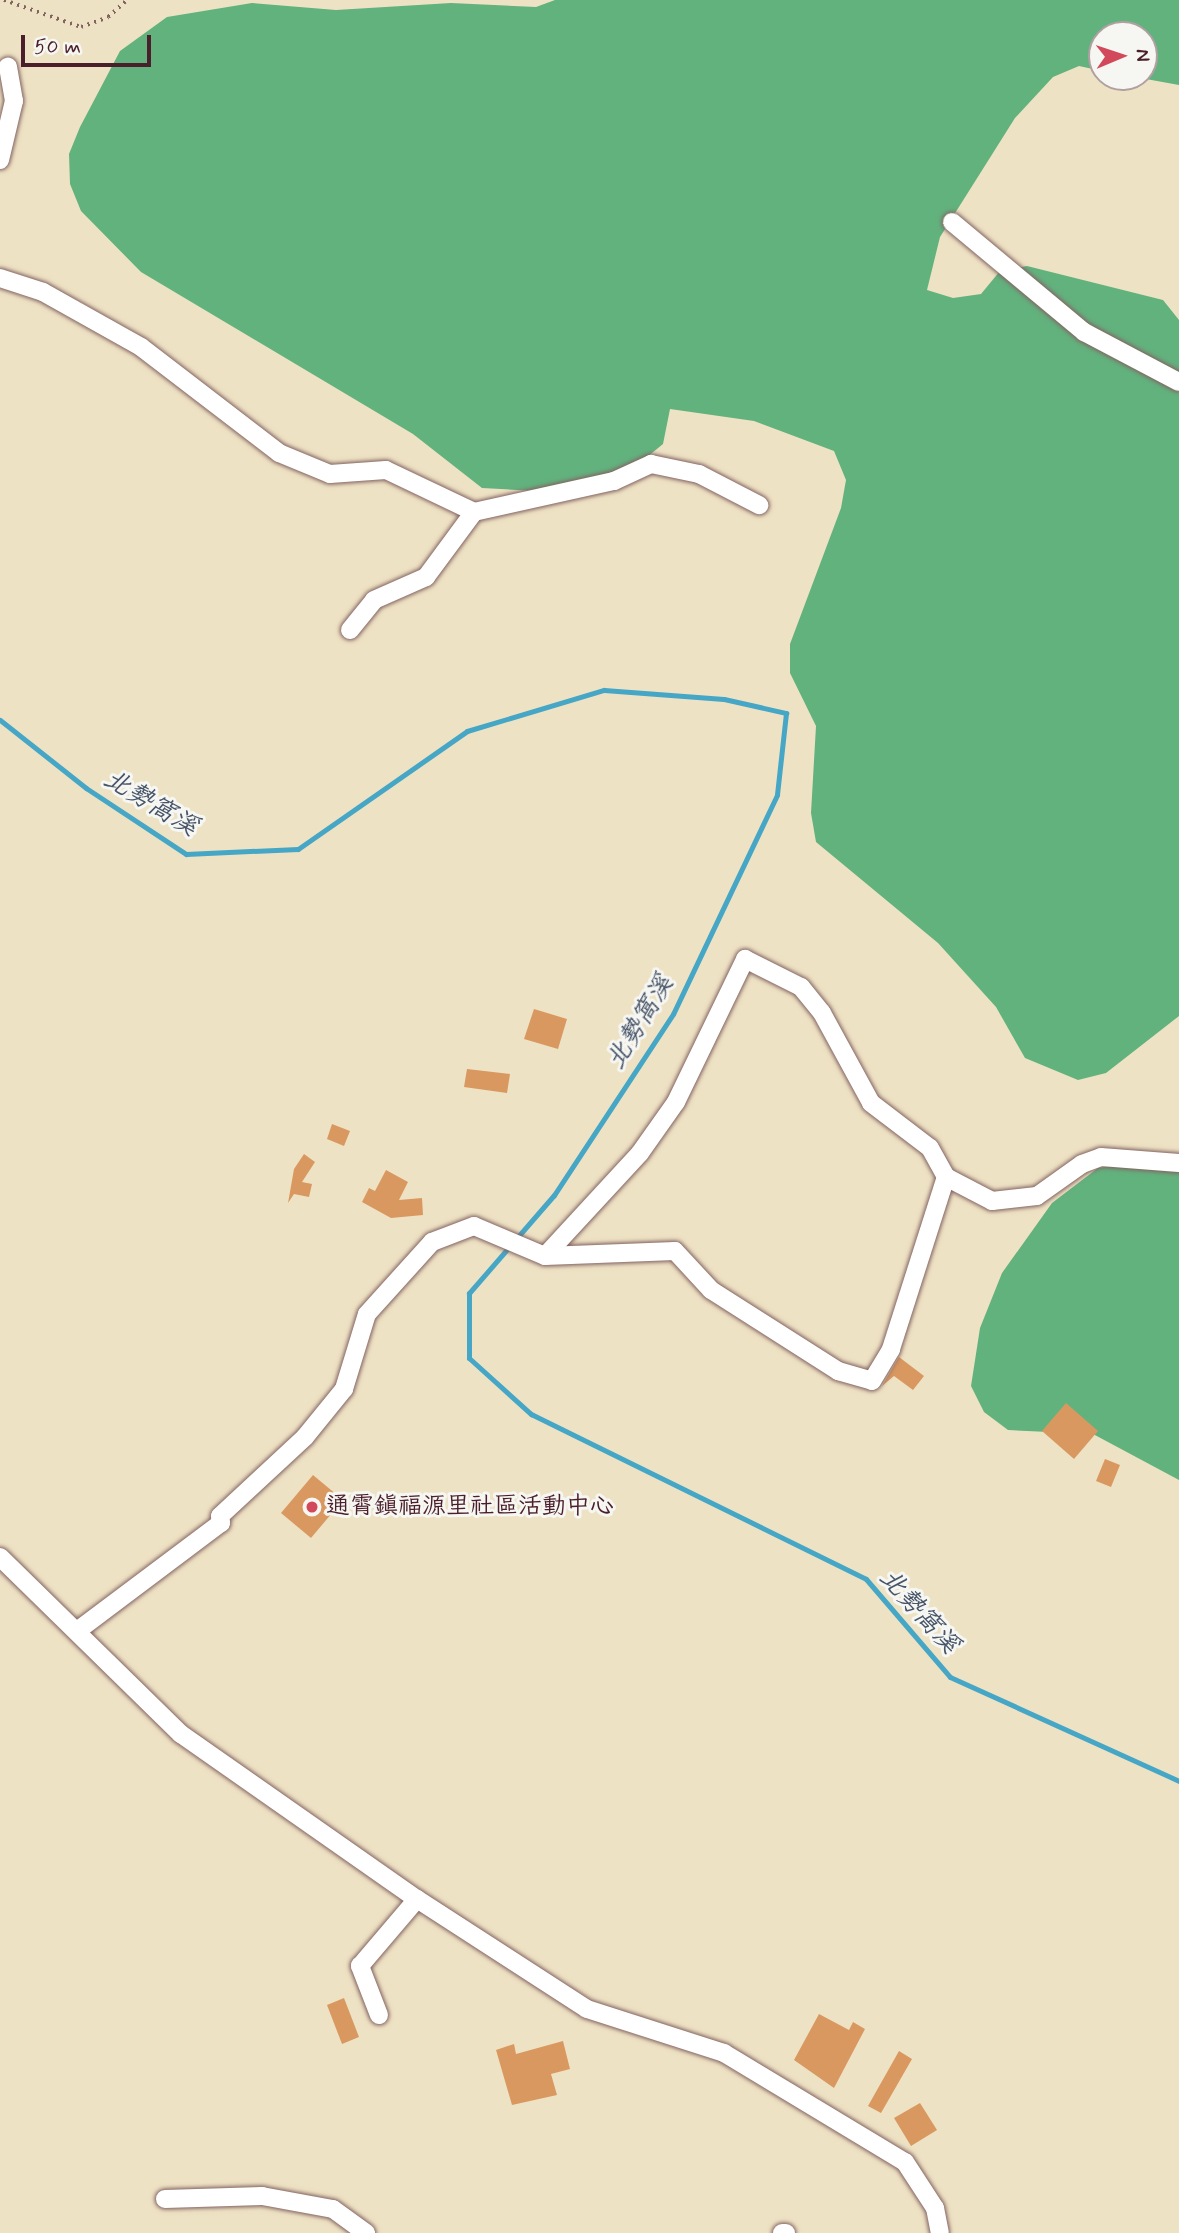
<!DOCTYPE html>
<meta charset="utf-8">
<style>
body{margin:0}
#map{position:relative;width:1179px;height:2233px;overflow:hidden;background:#eee2c4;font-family:Mynerve,"LXGW WenKai TC",sans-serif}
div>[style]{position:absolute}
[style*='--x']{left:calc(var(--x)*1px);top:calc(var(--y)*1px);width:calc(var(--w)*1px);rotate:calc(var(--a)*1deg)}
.forest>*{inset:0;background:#62b27e}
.stream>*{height:5px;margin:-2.5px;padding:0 2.5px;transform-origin:2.5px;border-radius:2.5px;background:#46a6c6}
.building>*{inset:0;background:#d99860}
.path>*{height:3.5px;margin-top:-1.75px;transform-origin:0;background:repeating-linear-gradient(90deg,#836361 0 2px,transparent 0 7px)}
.roads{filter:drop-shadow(0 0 2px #836361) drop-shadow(0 0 2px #836361)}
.minor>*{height:18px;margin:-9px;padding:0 9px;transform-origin:9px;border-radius:9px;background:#fff}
.dots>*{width:19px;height:19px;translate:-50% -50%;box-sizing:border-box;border:4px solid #f6f6f2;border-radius:50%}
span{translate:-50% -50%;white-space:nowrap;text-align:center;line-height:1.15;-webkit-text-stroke:6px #f6f6f2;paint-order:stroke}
.poi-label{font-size:24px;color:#4a1f2b}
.left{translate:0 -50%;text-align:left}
.water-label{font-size:26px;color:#485569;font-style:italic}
.north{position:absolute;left:1088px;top:21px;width:70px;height:70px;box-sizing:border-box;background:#f6f6f2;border:2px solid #b1a0a2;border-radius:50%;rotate:88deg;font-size:19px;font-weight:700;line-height:28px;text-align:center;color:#4a1f2b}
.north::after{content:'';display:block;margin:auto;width:24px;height:32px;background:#d1495b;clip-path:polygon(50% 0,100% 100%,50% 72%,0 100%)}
.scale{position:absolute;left:21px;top:35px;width:130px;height:32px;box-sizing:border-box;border:4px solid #4a1f2b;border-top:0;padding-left:9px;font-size:21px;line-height:24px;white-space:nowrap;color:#4a1f2b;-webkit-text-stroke:5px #f6f6f2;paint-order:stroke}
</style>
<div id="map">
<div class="forest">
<div style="clip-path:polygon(555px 0,1179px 0,1179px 85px,1135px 77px,1144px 77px,1144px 35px,1102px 35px,1102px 71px,1079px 66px,1053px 77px,1015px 118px,940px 237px,927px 290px,953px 298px,981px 294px,1000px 271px,1027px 266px,1163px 300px,1179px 320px,1179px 1016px,1106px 1073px,1078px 1080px,1025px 1058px,996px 1007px,938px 943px,816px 842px,811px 813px,816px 726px,790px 673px,790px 644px,841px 508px,846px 480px,834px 451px,754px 421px,670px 409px,663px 444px,620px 479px,536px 491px,482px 488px,413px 434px,141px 272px,81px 211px,70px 184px,69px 154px,80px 127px,120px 51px,167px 17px,252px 3px,336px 10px,451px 3px,536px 7px)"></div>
<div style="clip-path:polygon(1127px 1164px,1179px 1169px,1179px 1480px,1093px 1434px,1008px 1430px,984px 1412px,971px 1386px,980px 1328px,1002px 1273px,1052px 1203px,1098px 1168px)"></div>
</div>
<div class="stream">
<div style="--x:0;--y:720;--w:110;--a:38.3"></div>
<div style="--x:86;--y:788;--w:120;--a:33.4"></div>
<div style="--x:186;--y:854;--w:112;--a:-2.6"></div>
<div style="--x:298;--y:849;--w:206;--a:-34.9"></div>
<div style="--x:467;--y:731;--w:143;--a:-16.7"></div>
<div style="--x:604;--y:690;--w:120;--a:4.3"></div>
<div style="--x:724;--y:699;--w:64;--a:12.7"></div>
<div style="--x:786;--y:713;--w:82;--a:96.3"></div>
<div style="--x:777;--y:795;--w:242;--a:115.4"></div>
<div style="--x:673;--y:1014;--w:217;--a:123.3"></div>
<div style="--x:554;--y:1195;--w:130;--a:130.9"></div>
<div style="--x:469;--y:1293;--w:65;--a:90"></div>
<div style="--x:469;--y:1358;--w:84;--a:42.1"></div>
<div style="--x:531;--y:1414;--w:373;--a:26.2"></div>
<div style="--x:866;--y:1579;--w:129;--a:49.4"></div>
<div style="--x:950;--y:1677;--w:252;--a:24.4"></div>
</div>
<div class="building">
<div style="clip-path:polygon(534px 1009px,567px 1019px,558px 1049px,524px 1039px)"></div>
<div style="clip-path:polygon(467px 1069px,510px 1074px,507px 1093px,464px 1087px)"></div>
<div style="clip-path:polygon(332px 1124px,350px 1131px,344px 1146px,327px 1139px)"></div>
<div style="clip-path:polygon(304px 1154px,315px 1162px,302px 1182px,312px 1184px,309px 1197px,294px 1194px,288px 1203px,294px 1169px)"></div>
<div style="clip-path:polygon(386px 1170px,408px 1182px,399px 1200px,422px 1198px,423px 1215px,391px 1218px,362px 1202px,369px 1188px,375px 1191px)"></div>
<div style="clip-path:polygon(899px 1357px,924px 1376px,913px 1390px,894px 1376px,882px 1386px)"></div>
<div style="clip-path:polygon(1066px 1403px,1098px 1431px,1074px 1459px,1042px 1431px)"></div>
<div style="clip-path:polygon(1105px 1459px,1120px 1465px,1111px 1487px,1096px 1481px)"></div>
<div style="clip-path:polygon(313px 1475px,343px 1500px,311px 1538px,281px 1513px)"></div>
<div style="clip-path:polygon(344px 1998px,359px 2037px,342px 2044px,327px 2005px)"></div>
<div style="clip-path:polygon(819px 2014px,849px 2030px,853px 2022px,865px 2029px,834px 2088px,794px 2060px)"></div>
<div style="clip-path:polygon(563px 2041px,570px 2069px,551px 2074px,557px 2095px,512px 2105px,496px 2050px,514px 2044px,516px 2054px)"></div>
<div style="clip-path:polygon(899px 2051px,912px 2059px,881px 2113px,868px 2106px)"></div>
<div style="clip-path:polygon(920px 2103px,937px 2130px,911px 2146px,894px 2118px)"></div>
</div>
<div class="path">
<div style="--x:4;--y:0;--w:82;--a:19.3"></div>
<div style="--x:81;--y:27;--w:29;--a:-20"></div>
<div style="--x:108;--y:17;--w:25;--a:-42"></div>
</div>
<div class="roads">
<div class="minor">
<div style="--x:0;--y:160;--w:61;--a:-76.7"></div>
<div style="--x:14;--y:101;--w:35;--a:-100"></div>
<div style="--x:952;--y:222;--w:172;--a:39.8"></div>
<div style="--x:1084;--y:332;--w:107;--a:27.8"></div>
<div style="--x:0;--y:278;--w:45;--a:18"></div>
<div style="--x:43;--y:292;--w:112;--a:29.3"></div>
<div style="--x:141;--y:347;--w:174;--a:37.5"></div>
<div style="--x:279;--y:453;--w:55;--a:22.4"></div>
<div style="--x:330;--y:474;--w:56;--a:-4.1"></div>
<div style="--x:386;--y:470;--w:98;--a:25.5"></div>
<div style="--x:474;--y:512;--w:143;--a:-12.5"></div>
<div style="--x:614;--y:481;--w:41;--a:-24.7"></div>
<div style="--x:651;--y:464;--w:49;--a:11.8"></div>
<div style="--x:699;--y:474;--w:68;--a:27.3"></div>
<div style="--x:350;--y:630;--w:38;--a:-51"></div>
<div style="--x:374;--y:600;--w:57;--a:-23.9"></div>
<div style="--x:426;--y:577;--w:81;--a:-53.6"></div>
<div style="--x:545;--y:1256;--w:140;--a:-47.3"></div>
<div style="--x:640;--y:1153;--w:62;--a:-54.8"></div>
<div style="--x:676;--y:1102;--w:159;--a:-64.2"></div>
<div style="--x:745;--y:959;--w:63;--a:26.6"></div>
<div style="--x:801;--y:987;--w:33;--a:51"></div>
<div style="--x:822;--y:1013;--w:102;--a:61.4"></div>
<div style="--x:871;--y:1103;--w:74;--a:37.3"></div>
<div style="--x:930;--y:1148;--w:33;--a:61"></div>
<div style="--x:946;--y:1177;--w:52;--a:27.6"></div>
<div style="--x:992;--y:1201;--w:45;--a:-6.3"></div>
<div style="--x:1037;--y:1196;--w:55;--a:-35.4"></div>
<div style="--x:1082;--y:1164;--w:20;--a:-20"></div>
<div style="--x:1101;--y:1157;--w:78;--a:4.4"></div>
<div style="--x:0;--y:1557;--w:253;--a:44.4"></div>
<div style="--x:181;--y:1734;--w:288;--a:35"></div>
<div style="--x:417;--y:1899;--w:202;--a:32.9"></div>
<div style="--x:587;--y:2009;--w:144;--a:17.8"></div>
<div style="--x:724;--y:2053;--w:211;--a:31.1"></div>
<div style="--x:905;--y:2162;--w:55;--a:56.9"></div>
<div style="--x:935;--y:2208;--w:25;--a:79"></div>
<div style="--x:77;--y:1631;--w:180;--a:-36.9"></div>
<div style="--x:221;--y:1523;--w:7;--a:-98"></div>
<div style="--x:220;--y:1516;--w:116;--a:-42.9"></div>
<div style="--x:305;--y:1437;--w:62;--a:-50.9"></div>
<div style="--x:344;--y:1389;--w:78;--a:-73"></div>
<div style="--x:367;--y:1314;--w:97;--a:-47.9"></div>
<div style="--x:432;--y:1242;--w:45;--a:-20.9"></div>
<div style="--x:474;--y:1226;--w:77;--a:22.9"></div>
<div style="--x:545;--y:1256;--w:130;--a:-2.2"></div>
<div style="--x:675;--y:1251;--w:53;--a:47.3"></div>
<div style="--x:711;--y:1290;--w:151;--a:32.5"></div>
<div style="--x:838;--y:1371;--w:35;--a:16"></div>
<div style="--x:872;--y:1381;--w:37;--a:-59"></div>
<div style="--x:891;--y:1349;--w:181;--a:-72.3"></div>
<div style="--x:379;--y:2015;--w:53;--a:-111.2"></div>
<div style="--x:360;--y:1966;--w:88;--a:-49.6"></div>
<div style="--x:165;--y:2199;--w:97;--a:-1.8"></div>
<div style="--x:262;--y:2196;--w:72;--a:10.4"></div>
<div style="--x:333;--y:2209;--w:41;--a:36"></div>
<div style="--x:782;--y:2233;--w:4;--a:0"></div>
</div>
</div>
<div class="dots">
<div style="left:312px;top:1507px;background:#d1495b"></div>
</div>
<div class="poi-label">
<span class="left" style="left:326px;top:1507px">通霄鎮福源里社區活動中心</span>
</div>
<div class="water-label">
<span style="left:150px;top:804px;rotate:31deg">北勢窩溪</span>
<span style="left:641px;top:1023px;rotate:-59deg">北勢窩溪</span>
<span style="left:918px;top:1612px;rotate:48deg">北勢窩溪</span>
</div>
<div class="north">N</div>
<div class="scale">50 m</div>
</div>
